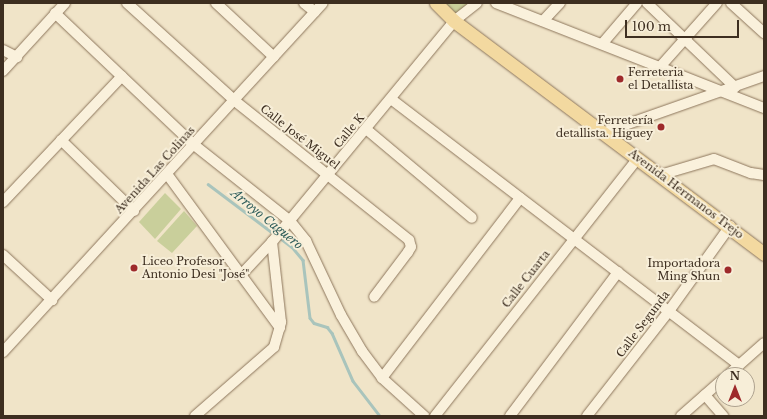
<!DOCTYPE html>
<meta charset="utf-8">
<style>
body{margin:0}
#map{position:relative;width:767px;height:419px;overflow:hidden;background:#f0e4c8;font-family:"Libre Baskerville",serif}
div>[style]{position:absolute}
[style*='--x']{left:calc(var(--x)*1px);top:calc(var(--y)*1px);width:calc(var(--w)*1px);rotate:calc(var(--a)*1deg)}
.green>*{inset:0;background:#c9cf9b}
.stream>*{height:2.5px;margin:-1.25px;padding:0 1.25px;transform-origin:1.25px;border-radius:1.25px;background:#a9c4bc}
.roads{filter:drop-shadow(0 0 1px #8d765c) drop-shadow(0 0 1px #8d765c)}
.minor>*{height:10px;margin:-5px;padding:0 5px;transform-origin:5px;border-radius:5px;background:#faf1dc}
.major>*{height:13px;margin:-6.5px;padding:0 6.5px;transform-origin:6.5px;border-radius:6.5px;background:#f3d9a0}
.dots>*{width:11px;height:11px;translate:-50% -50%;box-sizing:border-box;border:2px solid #f7eed8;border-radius:50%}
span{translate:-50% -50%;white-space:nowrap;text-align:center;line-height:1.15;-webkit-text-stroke:4px #f7eed8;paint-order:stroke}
.poi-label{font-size:11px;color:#3d2e20}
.left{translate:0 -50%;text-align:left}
.right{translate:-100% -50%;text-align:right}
.street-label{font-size:11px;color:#3d2e20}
.water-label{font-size:12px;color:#2f5d5a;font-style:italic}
.frame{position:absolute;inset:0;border:4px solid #3d2e20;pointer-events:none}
.north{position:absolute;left:715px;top:367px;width:40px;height:40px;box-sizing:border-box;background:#f7eed8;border:1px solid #ada18e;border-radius:50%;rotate:0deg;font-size:11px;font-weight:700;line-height:16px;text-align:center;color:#3d2e20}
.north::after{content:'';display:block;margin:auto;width:14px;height:18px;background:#9e2a2b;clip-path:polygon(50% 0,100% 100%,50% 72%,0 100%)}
.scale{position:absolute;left:625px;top:20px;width:114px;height:18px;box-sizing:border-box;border:2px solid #3d2e20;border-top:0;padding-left:5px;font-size:12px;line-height:14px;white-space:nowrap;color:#3d2e20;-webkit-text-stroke:3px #f7eed8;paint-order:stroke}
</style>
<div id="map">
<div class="green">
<div style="clip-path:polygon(436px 3px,477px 3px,454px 21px)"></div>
<div style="clip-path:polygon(165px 193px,181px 209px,155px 239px,139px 222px)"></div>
<div style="clip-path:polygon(184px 211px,197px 226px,172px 253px,157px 241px)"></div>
</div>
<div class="stream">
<div style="--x:208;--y:184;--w:83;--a:37.1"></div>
<div style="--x:279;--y:237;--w:16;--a:38"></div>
<div style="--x:292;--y:247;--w:17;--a:50"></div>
<div style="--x:303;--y:260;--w:58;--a:83.1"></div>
<div style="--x:310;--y:318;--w:6;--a:51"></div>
<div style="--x:314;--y:323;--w:14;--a:17"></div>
<div style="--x:327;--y:327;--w:8;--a:50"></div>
<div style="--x:332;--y:333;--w:52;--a:66.4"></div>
<div style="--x:353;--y:381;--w:44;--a:52.4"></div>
</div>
<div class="roads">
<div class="minor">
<div style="--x:127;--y:3;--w:146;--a:42.2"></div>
<div style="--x:235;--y:101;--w:223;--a:38.6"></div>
<div style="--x:409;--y:240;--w:7;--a:74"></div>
<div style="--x:411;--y:247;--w:6;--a:121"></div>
<div style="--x:408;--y:252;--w:56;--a:127.1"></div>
<div style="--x:216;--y:3;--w:79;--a:43"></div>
<div style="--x:304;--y:3;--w:14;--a:39"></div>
<div style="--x:496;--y:3;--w:288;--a:21.4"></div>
<div style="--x:647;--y:3;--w:122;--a:43.7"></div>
<div style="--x:731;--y:3;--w:45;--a:42.3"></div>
<div style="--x:55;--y:13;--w:190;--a:43.5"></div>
<div style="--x:193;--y:144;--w:124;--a:38.4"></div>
<div style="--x:290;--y:221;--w:26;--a:51"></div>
<div style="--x:306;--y:241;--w:82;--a:64.7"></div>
<div style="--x:341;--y:315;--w:42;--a:59.7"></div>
<div style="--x:362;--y:351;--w:34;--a:53"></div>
<div style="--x:382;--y:378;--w:57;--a:42.1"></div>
<div style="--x:543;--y:21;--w:25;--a:-47"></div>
<div style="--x:602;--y:44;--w:54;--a:-49.5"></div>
<div style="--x:3;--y:50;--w:16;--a:27"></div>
<div style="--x:659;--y:68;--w:87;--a:-48.3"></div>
<div style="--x:3;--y:71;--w:92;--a:-47.6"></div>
<div style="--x:391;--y:99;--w:438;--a:37.4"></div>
<div style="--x:366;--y:129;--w:138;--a:40"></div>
<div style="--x:605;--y:132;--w:169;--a:-19.4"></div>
<div style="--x:61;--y:140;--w:102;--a:44.2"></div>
<div style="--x:167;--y:174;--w:191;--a:53.7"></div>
<div style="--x:660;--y:175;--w:56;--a:-16.5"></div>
<div style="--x:714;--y:159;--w:40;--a:21"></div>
<div style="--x:751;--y:173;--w:13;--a:9"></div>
<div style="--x:3;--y:202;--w:173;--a:-46.6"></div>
<div style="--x:3;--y:255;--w:67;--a:42.6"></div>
<div style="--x:241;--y:275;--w:45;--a:-46.8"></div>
<div style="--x:272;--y:242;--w:286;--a:-50.5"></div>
<div style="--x:454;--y:21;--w:29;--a:-38"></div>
<div style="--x:3;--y:352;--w:473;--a:-47.5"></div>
<div style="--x:728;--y:375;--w:48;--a:-41.6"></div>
<div style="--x:382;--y:378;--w:227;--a:-52.5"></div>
<div style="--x:705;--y:395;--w:28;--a:49"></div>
<div style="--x:195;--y:416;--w:105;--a:-41.1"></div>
<div style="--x:274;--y:347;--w:26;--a:-74"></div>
<div style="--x:281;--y:322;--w:81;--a:-96.4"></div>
<div style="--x:435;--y:416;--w:328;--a:-51.8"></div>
<div style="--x:510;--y:416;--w:180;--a:-53.1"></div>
<div style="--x:587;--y:416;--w:133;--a:-52"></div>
<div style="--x:669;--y:311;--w:105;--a:-54.3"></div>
<div style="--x:681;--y:416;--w:56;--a:-41.4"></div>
</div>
<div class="major">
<div style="--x:436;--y:3;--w:25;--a:45"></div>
<div style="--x:454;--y:21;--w:388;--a:36.9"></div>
</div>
</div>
<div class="dots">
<div style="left:620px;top:79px;background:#9e2a2b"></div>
<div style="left:661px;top:127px;background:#9e2a2b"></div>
<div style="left:134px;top:268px;background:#9e2a2b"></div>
<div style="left:728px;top:270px;background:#9e2a2b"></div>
</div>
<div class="poi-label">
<span class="left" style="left:628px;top:79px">Ferreteria<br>el Detallista</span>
<span class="right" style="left:653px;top:127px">Ferretería<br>detallista. Higuey</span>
<span class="left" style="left:142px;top:268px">Liceo Profesor<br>Antonio Desi "José"</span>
<span class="right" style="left:720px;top:270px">Importadora<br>Ming Shun</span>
</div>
<div class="street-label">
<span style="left:349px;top:131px;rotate:-50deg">Calle K</span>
<span style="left:300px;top:137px;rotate:38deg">Calle José Miguel</span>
<span style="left:155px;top:170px;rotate:-48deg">Avenida Las Colinas</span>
<span style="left:686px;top:194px;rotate:37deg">Avenida Hermanos Trejo</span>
<span style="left:526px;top:279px;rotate:-52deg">Calle Cuarta</span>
<span style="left:643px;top:324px;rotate:-53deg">Calle Segunda</span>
</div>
<div class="water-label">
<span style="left:267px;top:219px;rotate:39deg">Arroyo Caguero</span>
</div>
<div class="frame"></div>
<div class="north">N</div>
<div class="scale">100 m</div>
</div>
